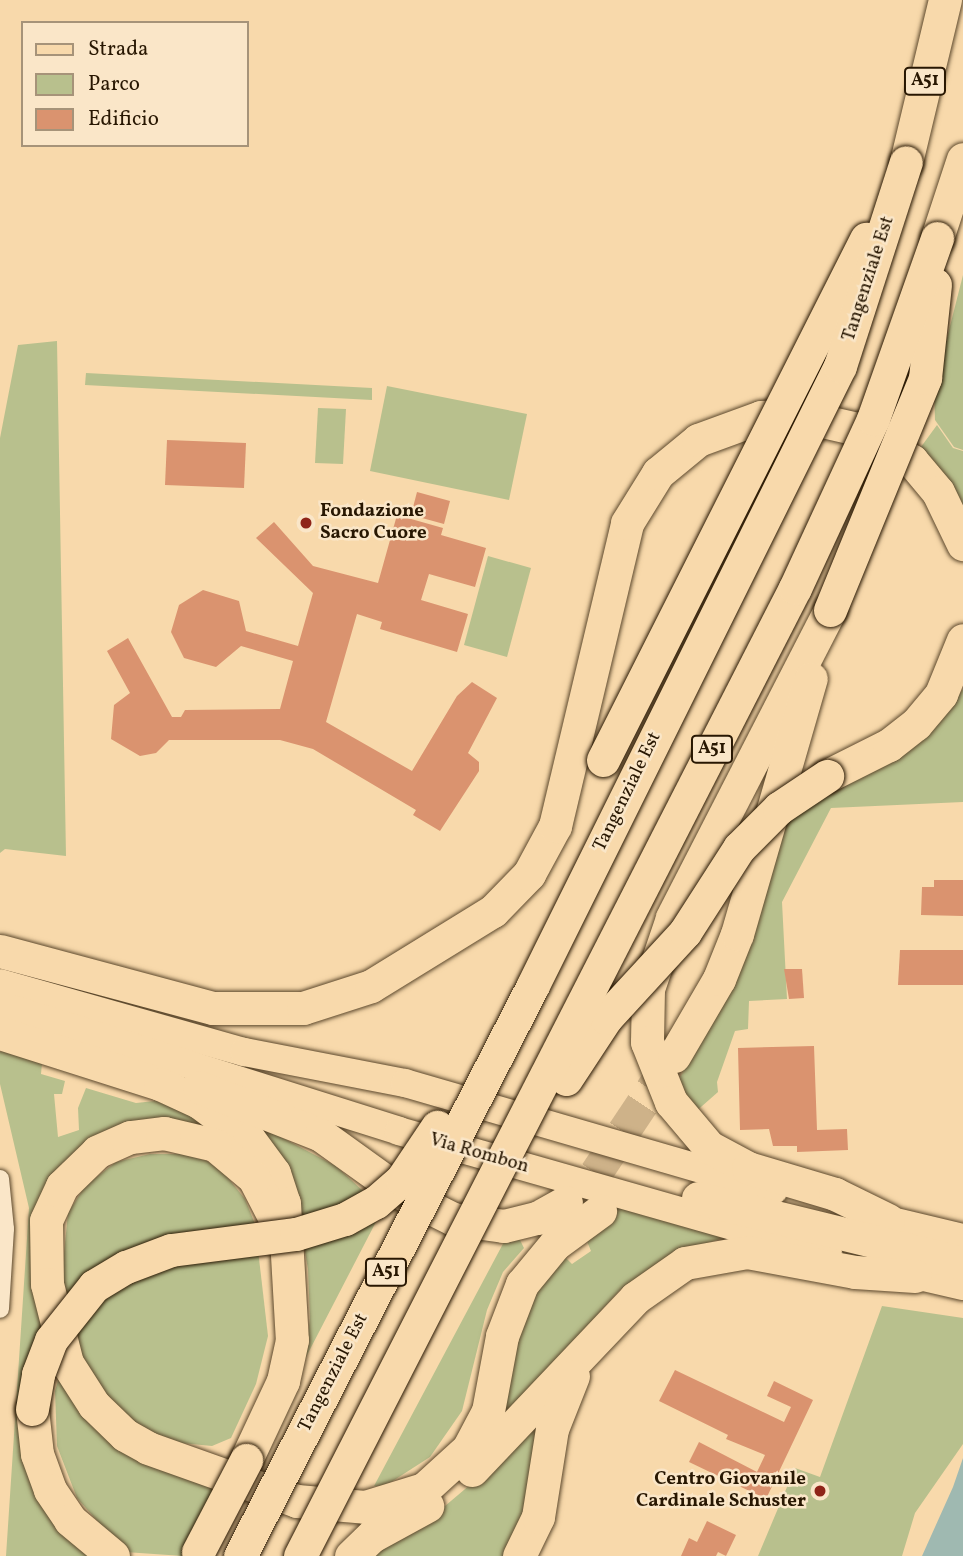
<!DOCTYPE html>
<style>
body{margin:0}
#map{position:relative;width:963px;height:1556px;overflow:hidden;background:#f8d9ab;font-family:Vollkorn,serif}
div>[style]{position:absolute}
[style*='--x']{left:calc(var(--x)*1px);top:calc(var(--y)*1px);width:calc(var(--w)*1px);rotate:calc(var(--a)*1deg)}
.green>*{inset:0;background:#b8c08d}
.water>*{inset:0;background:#9fb9b1}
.building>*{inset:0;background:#da936f}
.highway-tunnel>*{height:33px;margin-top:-16.5px;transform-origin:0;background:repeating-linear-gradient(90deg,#ceb289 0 33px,transparent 0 50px)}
.roads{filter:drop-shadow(0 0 2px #5c482c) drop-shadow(0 0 2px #5c482c)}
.street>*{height:18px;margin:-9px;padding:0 9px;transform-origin:9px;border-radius:9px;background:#fae6c8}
.primary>*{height:28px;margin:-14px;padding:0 14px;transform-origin:14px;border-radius:14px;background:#f8d9ab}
.highway>*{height:33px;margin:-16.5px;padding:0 16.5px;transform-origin:16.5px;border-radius:16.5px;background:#f8d9ab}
.bridges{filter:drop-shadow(0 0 2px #281702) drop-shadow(0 0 2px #281702)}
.highway-bridge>*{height:33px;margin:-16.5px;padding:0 16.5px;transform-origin:16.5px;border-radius:16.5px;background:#f8d9ab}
.dots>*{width:19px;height:19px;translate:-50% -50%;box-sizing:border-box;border:4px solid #fae6c8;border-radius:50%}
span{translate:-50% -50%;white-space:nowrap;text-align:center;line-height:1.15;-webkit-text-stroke:5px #fae6c8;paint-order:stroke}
.shield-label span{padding:2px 5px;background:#fae6c8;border:2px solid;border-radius:5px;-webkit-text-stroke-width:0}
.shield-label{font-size:18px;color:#281702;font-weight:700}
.street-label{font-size:19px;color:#281702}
.poi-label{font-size:19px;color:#281702;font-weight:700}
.left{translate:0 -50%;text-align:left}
.right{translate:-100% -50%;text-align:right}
.legend{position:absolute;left:21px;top:21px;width:228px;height:126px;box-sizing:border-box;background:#fae6c8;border:2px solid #a69379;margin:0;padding:9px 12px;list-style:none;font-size:21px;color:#281702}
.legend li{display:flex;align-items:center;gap:14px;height:35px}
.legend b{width:35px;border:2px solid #a69379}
</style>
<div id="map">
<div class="green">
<div style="clip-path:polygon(963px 275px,963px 450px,954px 447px,935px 420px,934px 389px)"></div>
<div style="clip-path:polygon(57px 341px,66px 856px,5px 849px,0 853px,0 438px,18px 345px)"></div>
<div style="clip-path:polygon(86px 373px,372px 388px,372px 400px,85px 385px)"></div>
<div style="clip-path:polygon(387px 386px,527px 414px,509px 500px,370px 471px)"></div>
<div style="clip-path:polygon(318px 408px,346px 409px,343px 464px,315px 463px)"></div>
<div style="clip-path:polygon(937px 425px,953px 448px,963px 451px,963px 507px,918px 451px)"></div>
<div style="clip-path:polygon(488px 556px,531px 568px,507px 657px,464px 645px)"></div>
<div style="clip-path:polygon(963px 689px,963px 802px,831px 808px,782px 902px,787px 999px,749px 1001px,748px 1029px,735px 1031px,717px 1082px,718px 1092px,693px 1114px,673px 1086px,778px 829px,793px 813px,950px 707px)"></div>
<div style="clip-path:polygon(4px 1050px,42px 1063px,41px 1074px,65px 1081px,62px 1094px,54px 1094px,58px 1137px,79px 1130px,78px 1108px,86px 1088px,136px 1103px,164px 1100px,224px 1132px,187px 1122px,59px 1173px,51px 1321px,30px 1424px,101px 1556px,6px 1556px,29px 1208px,0 1084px,0 1052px)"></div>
<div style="clip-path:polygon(254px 1123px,336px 1166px,363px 1191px,379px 1216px,304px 1361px,310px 1319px,308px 1269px,298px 1213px)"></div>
<div style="clip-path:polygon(150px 1154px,182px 1154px,207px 1161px,224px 1173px,245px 1199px,255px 1224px,268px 1336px,256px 1384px,231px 1438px,212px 1446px,171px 1442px,135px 1423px,109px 1398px,83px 1361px,62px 1274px,68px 1213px,85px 1186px,116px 1162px)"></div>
<div style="clip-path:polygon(603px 1203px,726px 1237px,666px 1257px,620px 1290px,499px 1422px,521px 1300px,561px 1253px,572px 1264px,591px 1251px,584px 1234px)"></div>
<div style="clip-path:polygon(518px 1236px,524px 1248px,503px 1272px,487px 1310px,462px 1411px,430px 1457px,385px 1486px,374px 1486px,505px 1240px)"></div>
<div style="clip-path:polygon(882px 1306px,963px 1318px,963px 1444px,915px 1513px,902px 1556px,758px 1556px,795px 1468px,820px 1477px)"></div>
<div style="clip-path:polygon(63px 1364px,76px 1391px,219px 1486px,183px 1556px,125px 1552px,77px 1498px,57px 1446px,55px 1391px)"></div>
<div style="clip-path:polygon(542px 1403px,533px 1499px,503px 1556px,361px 1556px,445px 1506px,484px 1473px)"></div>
</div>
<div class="water">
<div style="clip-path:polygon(963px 1458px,963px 1556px,922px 1556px,953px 1487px)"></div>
</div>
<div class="building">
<div style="clip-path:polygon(167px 440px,246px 443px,244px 488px,165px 485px)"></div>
<div style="clip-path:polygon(417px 492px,450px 501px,444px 524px,411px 515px)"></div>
<div style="clip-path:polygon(397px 515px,443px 528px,441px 535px,486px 548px,475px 587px,429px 574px,421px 600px,468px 614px,457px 652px,380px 629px,382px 622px,357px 614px,326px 722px,412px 771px,457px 696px,472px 682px,497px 698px,468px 753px,479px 762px,479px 771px,440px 831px,413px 815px,416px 810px,313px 749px,280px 740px,169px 740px,156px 753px,140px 756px,111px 739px,114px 705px,130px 693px,107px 651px,128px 638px,172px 717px,181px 717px,185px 710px,280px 709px,293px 661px,241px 646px,216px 667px,184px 658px,171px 632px,179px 605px,203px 590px,239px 601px,246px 631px,298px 646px,313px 593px,256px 538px,274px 522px,313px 566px,378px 583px)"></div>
<div style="clip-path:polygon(934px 880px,963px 880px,963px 916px,921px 915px,922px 887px,934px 887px)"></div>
<div style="clip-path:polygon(900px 950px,963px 950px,963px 985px,898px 985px)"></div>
<div style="clip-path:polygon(784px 969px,802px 969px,804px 998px,789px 999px)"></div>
<div style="clip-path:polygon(814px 1046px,817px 1130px,847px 1129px,848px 1150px,797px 1152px,797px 1146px,773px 1146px,769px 1129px,740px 1130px,738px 1048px)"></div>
<div style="clip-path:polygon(675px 1370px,784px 1422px,791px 1407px,767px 1396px,774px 1381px,813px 1400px,766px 1499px,689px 1462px,699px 1442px,757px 1472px,765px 1455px,726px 1439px,728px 1435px,659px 1401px)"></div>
<div style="clip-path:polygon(707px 1521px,736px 1535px,726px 1556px,718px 1552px,716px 1556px,681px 1556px,689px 1538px,697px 1542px)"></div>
</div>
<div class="highway-tunnel">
<div style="--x:566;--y:1202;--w:42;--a:-44"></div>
<div style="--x:596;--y:1173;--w:141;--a:-56.3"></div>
</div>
<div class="roads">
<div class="street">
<div style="--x:0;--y:1179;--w:50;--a:84.3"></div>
<div style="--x:5;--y:1229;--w:80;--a:93.6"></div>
</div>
<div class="primary">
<div style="--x:0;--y:983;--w:254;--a:15.8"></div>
<div style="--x:244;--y:1052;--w:164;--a:10.9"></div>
<div style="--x:405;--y:1083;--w:384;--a:16.2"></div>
<div style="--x:0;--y:1005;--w:418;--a:17.5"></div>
<div style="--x:399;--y:1131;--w:446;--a:15.9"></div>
<div style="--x:867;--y:1215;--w:99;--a:13.5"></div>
<div style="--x:894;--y:1270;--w:71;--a:13.1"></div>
</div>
<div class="highway">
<div style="--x:906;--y:162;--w:167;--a:-76.5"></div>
<div style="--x:937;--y:238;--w:83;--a:-71.8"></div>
<div style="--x:830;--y:610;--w:346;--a:117.2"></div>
<div style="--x:672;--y:918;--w:75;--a:108.7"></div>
<div style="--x:648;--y:989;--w:53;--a:91.1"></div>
<div style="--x:647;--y:1042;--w:65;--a:68.2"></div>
<div style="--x:671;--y:1102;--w:59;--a:49.8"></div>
<div style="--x:709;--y:1147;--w:44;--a:28.3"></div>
<div style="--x:748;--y:1168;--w:91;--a:16.6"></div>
<div style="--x:835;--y:1194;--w:59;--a:26.1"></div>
<div style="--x:827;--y:776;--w:69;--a:-26.6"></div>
<div style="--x:889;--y:745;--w:34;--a:-38"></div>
<div style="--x:916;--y:724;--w:39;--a:-50"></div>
<div style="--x:941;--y:694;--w:58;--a:-67.8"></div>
<div style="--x:0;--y:951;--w:220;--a:15"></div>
<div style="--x:213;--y:1008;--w:90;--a:0"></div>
<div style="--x:303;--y:1008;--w:71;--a:-17.9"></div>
<div style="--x:371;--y:986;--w:143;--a:-31.6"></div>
<div style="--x:493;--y:911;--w:52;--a:-45.8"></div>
<div style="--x:529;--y:874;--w:55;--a:-61.6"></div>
<div style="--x:555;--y:826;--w:311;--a:-76.6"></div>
<div style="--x:627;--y:523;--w:59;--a:-58.2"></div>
<div style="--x:658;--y:473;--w:52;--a:-39.5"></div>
<div style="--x:698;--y:440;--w:67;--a:-20.1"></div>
<div style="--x:761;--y:417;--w:35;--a:-3"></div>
<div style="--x:796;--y:415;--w:68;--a:12.8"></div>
<div style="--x:862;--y:430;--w:59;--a:31.8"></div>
<div style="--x:912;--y:461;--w:40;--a:50"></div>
<div style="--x:938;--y:492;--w:58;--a:64.3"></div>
<div style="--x:0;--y:1033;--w:168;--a:17.7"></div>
<div style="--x:160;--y:1084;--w:43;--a:24.8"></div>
<div style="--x:199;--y:1102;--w:62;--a:36.5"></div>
<div style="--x:249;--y:1139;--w:42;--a:53.7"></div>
<div style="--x:274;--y:1173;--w:32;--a:72"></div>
<div style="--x:284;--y:1203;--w:137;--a:86.7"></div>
<div style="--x:292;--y:1340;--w:42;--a:102.4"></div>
<div style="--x:283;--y:1381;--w:87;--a:115.1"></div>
<div style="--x:674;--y:1056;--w:89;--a:-59.7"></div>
<div style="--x:719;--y:979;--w:48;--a:-68.2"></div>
<div style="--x:737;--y:934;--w:266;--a:-73.9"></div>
<div style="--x:199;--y:1087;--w:131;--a:21.5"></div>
<div style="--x:321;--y:1135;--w:101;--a:35.7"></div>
<div style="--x:403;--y:1194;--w:56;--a:26.6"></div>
<div style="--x:453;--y:1219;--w:51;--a:7.8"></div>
<div style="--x:504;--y:1226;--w:34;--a:-14"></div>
<div style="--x:537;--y:1218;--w:33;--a:-29"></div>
<div style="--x:698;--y:1198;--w:273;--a:13.8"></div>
<div style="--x:287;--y:1242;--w:72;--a:-117.3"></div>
<div style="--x:254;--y:1178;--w:51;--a:-139.8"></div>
<div style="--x:215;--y:1145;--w:52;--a:-166.8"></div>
<div style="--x:164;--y:1133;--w:34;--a:173"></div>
<div style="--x:130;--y:1137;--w:36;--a:156"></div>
<div style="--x:97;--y:1152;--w:49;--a:135.8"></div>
<div style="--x:62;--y:1186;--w:38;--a:115"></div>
<div style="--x:46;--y:1221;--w:63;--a:89.1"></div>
<div style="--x:47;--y:1284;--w:81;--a:75.8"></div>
<div style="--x:67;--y:1363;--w:50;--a:57.3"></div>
<div style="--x:94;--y:1405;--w:43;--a:44.1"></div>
<div style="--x:125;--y:1435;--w:26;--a:29"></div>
<div style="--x:148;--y:1448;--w:158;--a:19.6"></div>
<div style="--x:297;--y:1501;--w:68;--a:5"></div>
<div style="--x:365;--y:1507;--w:62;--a:-17"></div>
<div style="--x:424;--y:1489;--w:59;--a:-42.3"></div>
<div style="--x:468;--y:1449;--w:43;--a:-62.2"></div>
<div style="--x:488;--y:1411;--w:76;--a:-79.4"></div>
<div style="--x:502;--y:1336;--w:56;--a:-69"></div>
<div style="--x:522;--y:1284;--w:52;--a:-50.5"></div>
<div style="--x:555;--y:1244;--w:56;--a:-36.3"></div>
<div style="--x:32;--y:1409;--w:45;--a:83.7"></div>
<div style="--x:37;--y:1454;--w:38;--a:70"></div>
<div style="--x:50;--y:1490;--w:36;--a:56"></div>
<div style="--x:70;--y:1520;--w:56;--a:39.9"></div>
<div style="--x:472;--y:1470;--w:237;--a:-46.5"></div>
<div style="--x:635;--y:1298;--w:61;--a:-35"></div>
<div style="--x:685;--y:1263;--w:63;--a:-10.1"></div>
<div style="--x:747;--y:1252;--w:110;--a:10.5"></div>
<div style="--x:855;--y:1272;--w:60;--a:3.8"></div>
<div style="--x:351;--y:1556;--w:29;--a:-44"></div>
<div style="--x:372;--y:1536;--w:63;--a:-28.6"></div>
<div style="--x:519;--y:1556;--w:43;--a:-64"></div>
<div style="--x:538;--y:1517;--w:89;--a:-81"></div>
<div style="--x:552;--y:1429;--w:57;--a:-68.4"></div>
</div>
</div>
<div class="bridges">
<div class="highway-bridge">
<div style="--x:830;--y:610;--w:251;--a:-67.7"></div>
<div style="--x:925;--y:378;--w:94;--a:-83.9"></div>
<div style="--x:603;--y:760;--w:584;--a:-63.22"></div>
<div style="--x:566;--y:1079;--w:73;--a:-56.7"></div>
<div style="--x:606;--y:1018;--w:117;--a:-47.4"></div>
<div style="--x:685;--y:932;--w:100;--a:-57.3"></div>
<div style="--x:739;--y:848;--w:57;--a:-45"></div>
<div style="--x:779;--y:808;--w:58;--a:-33.7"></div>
<div style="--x:32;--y:1409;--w:36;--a:-80"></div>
<div style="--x:38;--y:1374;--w:36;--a:-69"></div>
<div style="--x:51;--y:1340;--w:69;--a:-51.5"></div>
<div style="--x:94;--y:1286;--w:37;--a:-31"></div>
<div style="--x:126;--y:1267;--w:48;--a:-20.7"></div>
<div style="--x:171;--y:1250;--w:126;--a:-7.3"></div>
<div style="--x:296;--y:1234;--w:51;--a:-17"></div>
<div style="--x:345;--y:1219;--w:35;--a:-29"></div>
<div style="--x:376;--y:1202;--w:35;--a:-41"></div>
<div style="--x:402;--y:1179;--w:63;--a:-56.1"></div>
<div style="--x:198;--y:1552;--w:104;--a:-62.4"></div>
<div style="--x:240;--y:1556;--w:640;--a:-62.83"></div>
<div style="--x:532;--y:987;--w:693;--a:-63.62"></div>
<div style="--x:840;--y:366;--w:214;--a:-72.1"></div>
<div style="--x:300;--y:1556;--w:1087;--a:-62.92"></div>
<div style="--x:795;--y:588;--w:186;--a:-65.2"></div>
<div style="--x:873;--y:419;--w:192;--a:-70.5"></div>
</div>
</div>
<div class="dots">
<div style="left:306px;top:523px;background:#8f2418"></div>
<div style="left:820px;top:1491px;background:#8f2418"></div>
</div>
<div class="shield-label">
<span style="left:925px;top:81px">A51</span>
<span style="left:712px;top:749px">A51</span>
<span style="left:386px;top:1272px">A51</span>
</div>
<div class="street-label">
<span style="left:869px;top:279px;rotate:-72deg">Tangenziale Est</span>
<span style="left:628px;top:792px;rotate:-64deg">Tangenziale Est</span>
<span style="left:479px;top:1154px;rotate:16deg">Via Rombon</span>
<span style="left:334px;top:1373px;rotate:-63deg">Tangenziale Est</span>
</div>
<div class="poi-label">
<span class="left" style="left:320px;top:523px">Fondazione<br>Sacro Cuore</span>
<span class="right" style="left:806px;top:1491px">Centro Giovanile<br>Cardinale Schuster</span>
</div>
<ul class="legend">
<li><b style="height:9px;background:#f8d9ab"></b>Strada</li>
<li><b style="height:19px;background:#b8c08d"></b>Parco</li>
<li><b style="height:19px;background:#da936f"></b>Edificio</li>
</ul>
</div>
